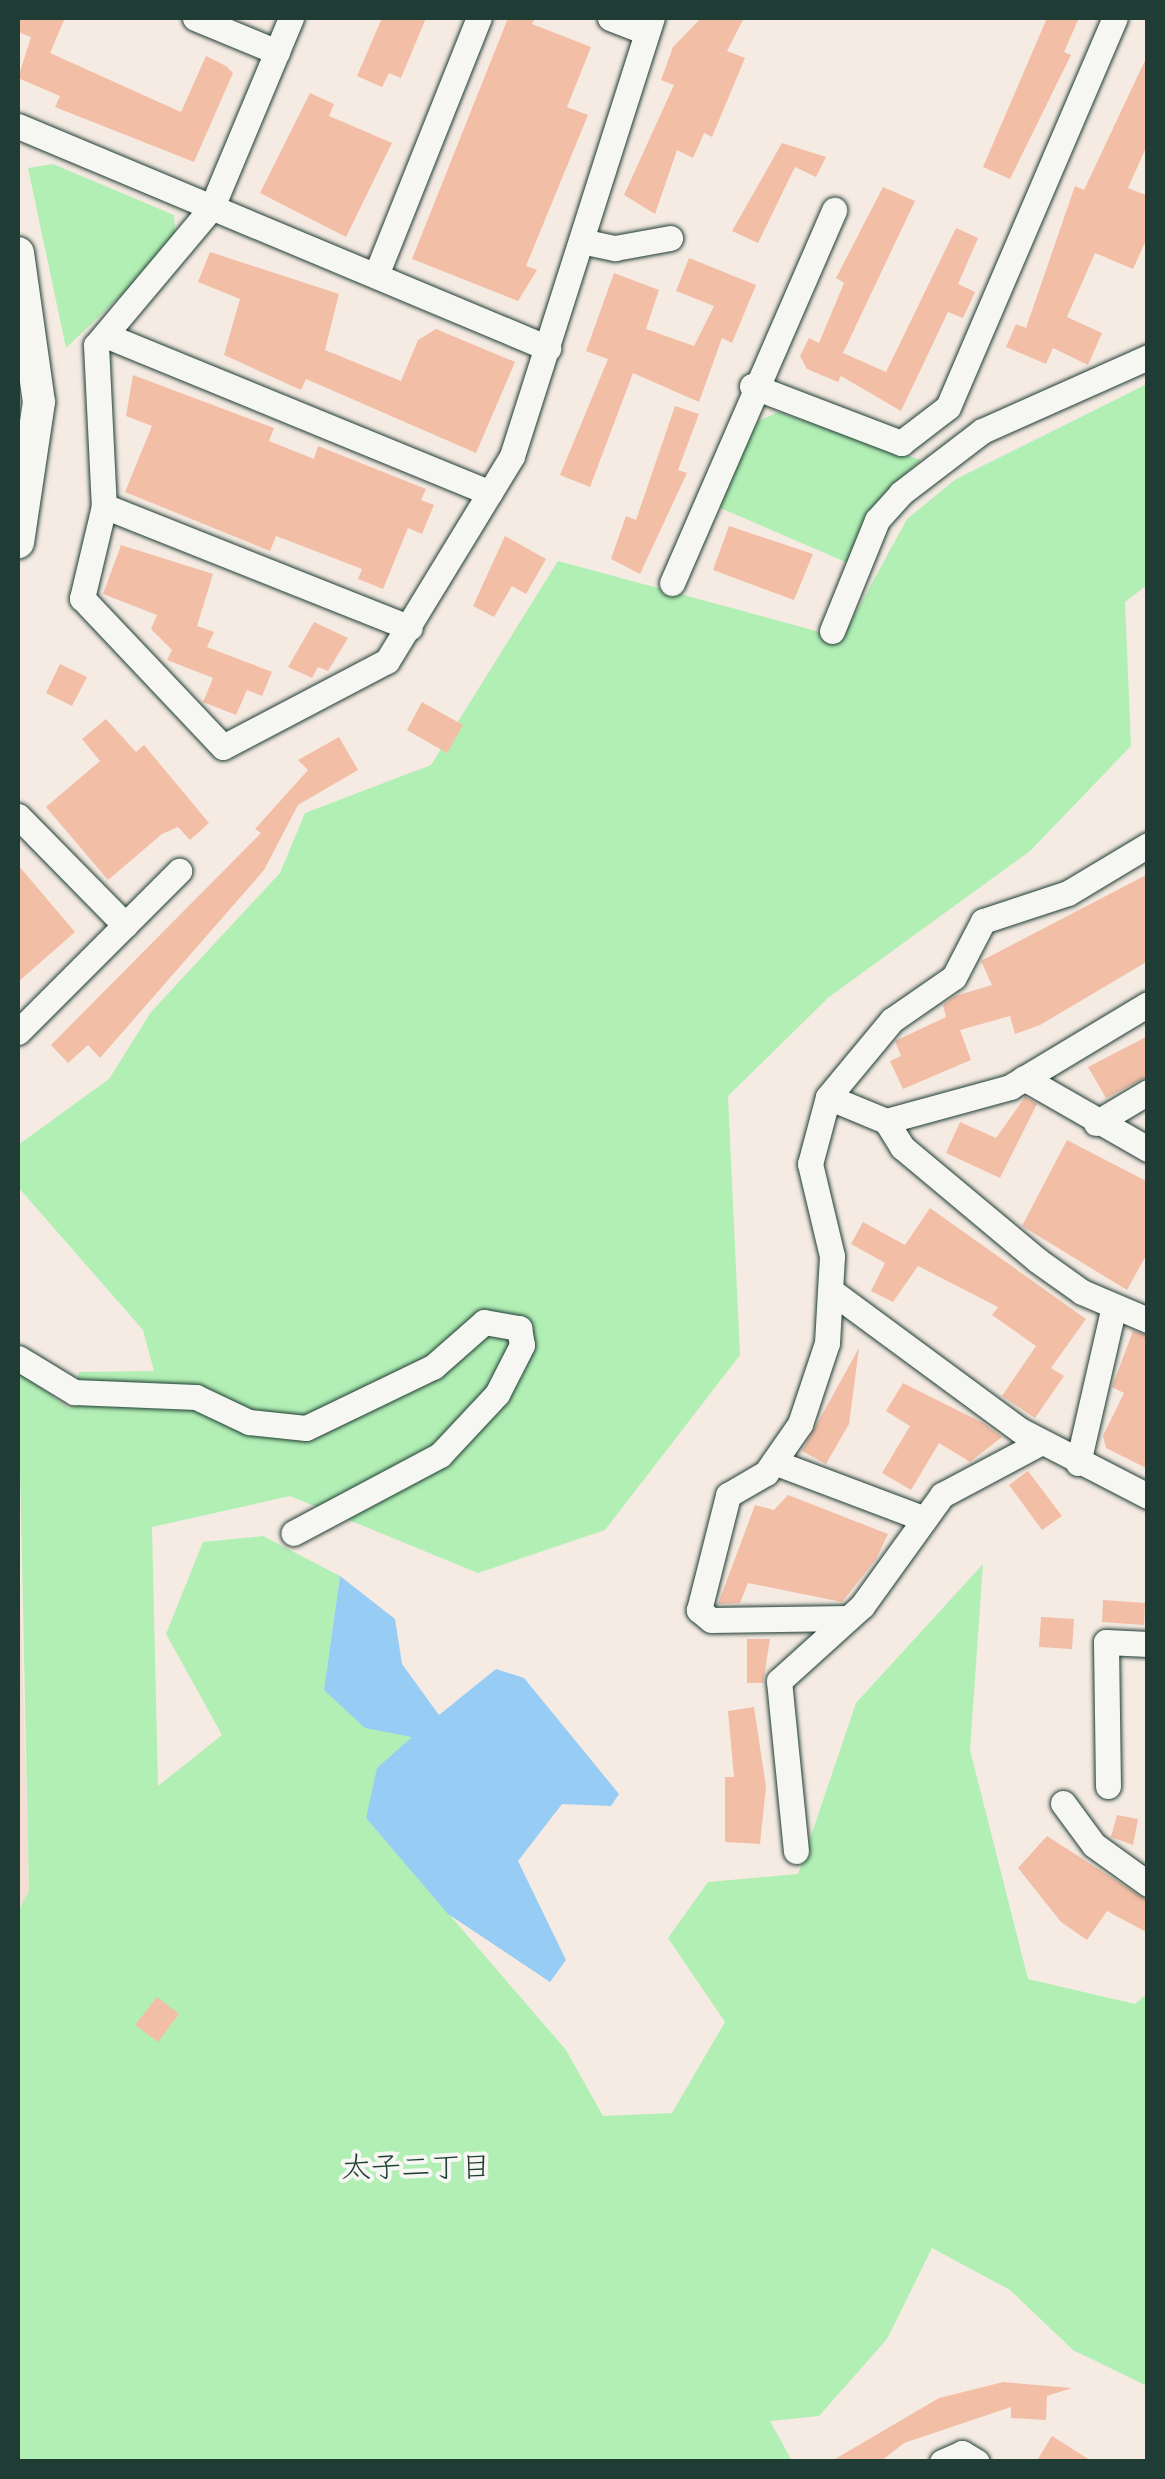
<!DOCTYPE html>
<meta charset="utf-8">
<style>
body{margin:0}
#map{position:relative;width:1165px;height:2479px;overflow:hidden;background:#f5ebe3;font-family:"Shantell Sans","Klee One",sans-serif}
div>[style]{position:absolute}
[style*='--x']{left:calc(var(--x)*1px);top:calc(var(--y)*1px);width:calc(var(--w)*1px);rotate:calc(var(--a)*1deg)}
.built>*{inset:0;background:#f4ded1}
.green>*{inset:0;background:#b2efb5}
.water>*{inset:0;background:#97ccf5}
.building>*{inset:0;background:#f3bea6}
.roads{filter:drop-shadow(0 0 2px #1f3d34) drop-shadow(0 0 2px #1f3d34)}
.minor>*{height:25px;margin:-12.5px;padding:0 12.5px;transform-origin:12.5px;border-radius:12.5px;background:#f6f6f2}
.tertiary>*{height:32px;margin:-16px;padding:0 16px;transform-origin:16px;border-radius:16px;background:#f6f6f2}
span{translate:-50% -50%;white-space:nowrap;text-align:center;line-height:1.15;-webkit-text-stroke:8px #f6f6f2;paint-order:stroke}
.neighbourhood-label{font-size:30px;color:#1f3d34}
.frame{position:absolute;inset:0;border:20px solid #1f3d34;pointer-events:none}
</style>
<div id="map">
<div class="built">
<div style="clip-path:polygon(18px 1515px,29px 1891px,18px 1912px)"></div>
</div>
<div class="green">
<div style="clip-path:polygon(53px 164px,174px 215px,176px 243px,66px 348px,28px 168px)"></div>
<div style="clip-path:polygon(1147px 384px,1147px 585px,1125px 602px,1131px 746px,1030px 851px,829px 997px,728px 1096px,740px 1355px,605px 1530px,478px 1573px,290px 1496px,152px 1527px,158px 1786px,222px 1735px,166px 1634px,203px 1542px,263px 1536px,340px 1576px,324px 1690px,413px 1737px,366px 1818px,566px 2050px,603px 2116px,672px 2113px,725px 2022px,668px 1938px,708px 1882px,798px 1874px,856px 1703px,983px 1564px,970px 1750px,1028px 1979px,1135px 2004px,1147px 1994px,1147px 2386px,1073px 2350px,1010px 2290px,932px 2248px,887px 2339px,819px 2416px,770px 2421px,792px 2461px,18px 2461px,18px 1912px,29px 1891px,18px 1371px,70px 1409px,79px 1372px,154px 1371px,143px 1330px,18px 1187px,18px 1145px,109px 1079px,151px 1012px,280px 873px,305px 813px,431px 765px,558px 561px,842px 638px,907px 519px,956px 479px)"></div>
<div style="clip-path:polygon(778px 412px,921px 460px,891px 487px,848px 563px,718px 507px,750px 425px)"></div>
</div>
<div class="water">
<div style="clip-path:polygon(340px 1576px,395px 1619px,402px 1664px,439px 1715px,496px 1669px,524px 1678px,619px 1794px,611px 1806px,562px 1804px,518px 1861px,566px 1960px,550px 1982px,448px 1914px,366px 1818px,377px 1768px,412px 1737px,365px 1728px,324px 1690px)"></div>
</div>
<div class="building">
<div style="clip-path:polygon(18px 18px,65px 18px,50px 53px,181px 112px,206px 56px,226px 66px,233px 73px,194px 162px,55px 107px,60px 96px,18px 78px,31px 37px,18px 32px)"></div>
<div style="clip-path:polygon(382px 18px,426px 18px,401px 78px,389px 73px,382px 87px,357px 76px)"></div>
<div style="clip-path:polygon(508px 18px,535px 18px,532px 24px,591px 47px,567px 107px,588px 115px,526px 266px,537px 270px,518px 301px,412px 259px)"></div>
<div style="clip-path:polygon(701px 18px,744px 18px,727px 51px,745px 58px,712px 137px,704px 133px,693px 158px,677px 150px,655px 214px,624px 195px,674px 85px,661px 80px,673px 47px)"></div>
<div style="clip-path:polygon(1047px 18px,1079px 18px,1064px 52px,1071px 55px,1010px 179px,983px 167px)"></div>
<div style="clip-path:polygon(1148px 54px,1148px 143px,1128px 188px,1148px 196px,1148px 236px,1133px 269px,1095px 253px,1067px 317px,1102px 333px,1088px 365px,1053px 348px,1046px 364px,1006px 347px,1016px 324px,1026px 328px,1075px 186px,1084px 190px)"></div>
<div style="clip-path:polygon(310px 93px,334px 104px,329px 116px,392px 143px,346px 237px,260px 193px)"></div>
<div style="clip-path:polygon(782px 143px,826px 157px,816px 177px,795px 167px,758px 243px,732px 231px)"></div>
<div style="clip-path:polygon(883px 187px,915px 201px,843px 353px,886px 372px,956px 228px,978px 238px,958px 284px,975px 292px,963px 318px,948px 312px,901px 411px,841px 376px,838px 382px,807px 369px,800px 356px,809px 338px,819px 343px,844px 283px,836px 278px)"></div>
<div style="clip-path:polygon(210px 252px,339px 294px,325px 350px,401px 381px,418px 340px,436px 329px,515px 362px,476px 453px,306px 379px,301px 390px,224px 355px,240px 299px,198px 282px)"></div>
<div style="clip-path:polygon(689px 258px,756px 285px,732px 343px,722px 338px,699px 402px,633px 373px,590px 487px,560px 475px,608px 359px,586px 351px,614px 273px,659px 290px,646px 329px,694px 346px,714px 306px,676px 291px)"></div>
<div style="clip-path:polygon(133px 375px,274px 428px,269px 441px,314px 459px,318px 446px,426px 489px,421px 500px,434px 505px,422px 534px,408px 528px,383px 589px,358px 579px,362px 569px,276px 536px,270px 551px,125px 492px,152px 426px,126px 416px)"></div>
<div style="clip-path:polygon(675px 406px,699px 414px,678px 470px,687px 473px,640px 574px,611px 559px,626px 516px,636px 520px)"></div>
<div style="clip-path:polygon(729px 526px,813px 554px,794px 600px,713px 570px)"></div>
<div style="clip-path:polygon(505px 536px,546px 559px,526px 594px,512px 586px,494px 617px,473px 606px)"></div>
<div style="clip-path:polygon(121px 545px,213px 574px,197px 626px,214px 632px,207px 647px,272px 672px,262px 696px,247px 690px,236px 715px,203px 702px,213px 678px,167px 660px,172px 650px,151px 629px,157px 615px,103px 594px)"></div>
<div style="clip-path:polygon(314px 622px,348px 638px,328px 671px,318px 667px,312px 678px,288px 667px)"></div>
<div style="clip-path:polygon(60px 664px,87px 677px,72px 706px,46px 693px)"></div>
<div style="clip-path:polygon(422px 702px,463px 725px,447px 753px,407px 730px)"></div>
<div style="clip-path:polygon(106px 719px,136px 752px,144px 745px,209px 823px,190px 840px,178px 827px,162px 834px,108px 880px,46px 807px,100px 761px,82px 739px)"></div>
<div style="clip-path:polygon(339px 737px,358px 770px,298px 805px,264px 870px,100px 1058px,88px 1045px,68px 1063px,51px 1045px,261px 833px,255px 829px,308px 770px,298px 760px)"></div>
<div style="clip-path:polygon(18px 865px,75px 932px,18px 982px)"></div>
<div style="clip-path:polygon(1148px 874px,1148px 961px,1040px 1025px,1015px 1034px,1010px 1016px,960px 1030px,971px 1060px,903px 1089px,890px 1061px,901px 1056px,895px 1041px,946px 1017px,943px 1005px,955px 996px,992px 985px,981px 961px)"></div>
<div style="clip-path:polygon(1148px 1036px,1148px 1076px,1106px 1098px,1088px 1067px)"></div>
<div style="clip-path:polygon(1025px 1097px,1037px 1104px,1000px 1178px,946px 1153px,960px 1122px,996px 1138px)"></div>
<div style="clip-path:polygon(1067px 1140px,1148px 1182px,1148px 1252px,1127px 1290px,1022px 1226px)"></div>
<div style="clip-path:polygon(930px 1208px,1086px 1319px,1051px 1368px,1064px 1376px,1035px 1418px,1002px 1396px,1036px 1346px,992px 1315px,998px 1307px,918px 1266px,893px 1302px,871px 1291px,885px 1263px,851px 1244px,863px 1222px,905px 1245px)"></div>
<div style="clip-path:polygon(1133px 1331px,1148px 1336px,1148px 1469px,1106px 1448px,1103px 1436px,1124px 1393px,1112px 1387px)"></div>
<div style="clip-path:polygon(859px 1348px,849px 1424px,826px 1464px,802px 1451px)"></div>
<div style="clip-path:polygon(903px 1383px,983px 1423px,1002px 1437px,970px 1462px,939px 1443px,911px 1490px,882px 1473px,910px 1426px,886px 1411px)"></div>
<div style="clip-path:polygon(1028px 1471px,1062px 1516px,1042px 1530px,1009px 1485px)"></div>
<div style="clip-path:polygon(788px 1495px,888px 1534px,876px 1559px,842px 1602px,748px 1583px,740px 1603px,718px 1604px,755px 1505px,774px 1510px)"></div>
<div style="clip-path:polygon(1103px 1600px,1145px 1603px,1144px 1625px,1102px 1622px)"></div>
<div style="clip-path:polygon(1041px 1617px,1074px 1619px,1072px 1649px,1039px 1647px)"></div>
<div style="clip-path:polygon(747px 1639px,770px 1639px,763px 1683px,747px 1683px)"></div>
<div style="clip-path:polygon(754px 1707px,766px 1787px,760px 1844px,725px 1842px,725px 1777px,734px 1777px,728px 1711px)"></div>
<div style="clip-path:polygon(1117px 1815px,1138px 1819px,1133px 1845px,1111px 1837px)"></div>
<div style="clip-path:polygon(1047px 1836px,1148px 1901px,1148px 1933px,1107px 1911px,1087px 1940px,1061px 1922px,1018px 1868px)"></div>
<div style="clip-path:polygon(157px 1997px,179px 2014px,158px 2042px,135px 2025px)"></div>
<div style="clip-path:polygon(1003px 2382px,1072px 2388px,1047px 2396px,1046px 2420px,1011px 2418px,1011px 2407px,904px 2443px,880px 2462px,830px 2462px,939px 2398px)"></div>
<div style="clip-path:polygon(1052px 2436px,1093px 2462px,1036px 2462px)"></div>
</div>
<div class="roads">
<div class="minor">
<div style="--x:195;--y:18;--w:89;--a:22.5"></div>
<div style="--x:291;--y:18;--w:205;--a:112.7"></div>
<div style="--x:212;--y:207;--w:180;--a:130"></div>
<div style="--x:96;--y:345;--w:161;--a:87.2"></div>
<div style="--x:104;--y:506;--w:95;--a:103.4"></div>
<div style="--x:82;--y:598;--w:205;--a:46.6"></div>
<div style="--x:223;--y:747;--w:185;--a:-27.7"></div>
<div style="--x:387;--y:661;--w:240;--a:-58.6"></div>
<div style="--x:512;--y:456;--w:460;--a:-72.3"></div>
<div style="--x:610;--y:18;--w:39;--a:21"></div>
<div style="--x:18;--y:126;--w:575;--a:22.73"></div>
<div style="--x:581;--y:241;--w:35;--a:12"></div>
<div style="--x:615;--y:248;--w:56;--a:-10.3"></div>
<div style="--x:376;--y:275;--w:277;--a:-68.2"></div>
<div style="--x:105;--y:335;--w:416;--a:22.3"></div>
<div style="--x:752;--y:386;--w:160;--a:20.9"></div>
<div style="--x:901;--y:443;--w:59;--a:-37.5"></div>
<div style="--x:948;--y:407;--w:423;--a:-66.8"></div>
<div style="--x:104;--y:506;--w:329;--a:21.7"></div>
<div style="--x:672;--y:583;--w:407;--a:-66.5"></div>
<div style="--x:832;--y:631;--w:120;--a:-67.9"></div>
<div style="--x:877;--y:520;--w:36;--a:-48"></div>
<div style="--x:901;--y:493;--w:102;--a:-37.4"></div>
<div style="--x:982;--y:431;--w:182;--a:-24"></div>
<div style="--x:18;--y:816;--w:153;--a:45.5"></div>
<div style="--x:18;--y:1032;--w:228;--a:-45"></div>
<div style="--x:1024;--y:1078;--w:143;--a:29.8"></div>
<div style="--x:828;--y:1097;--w:63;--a:22.5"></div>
<div style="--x:886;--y:1121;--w:129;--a:-15.3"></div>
<div style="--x:1010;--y:1087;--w:161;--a:-31"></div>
<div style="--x:886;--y:1121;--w:31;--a:58"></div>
<div style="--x:902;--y:1147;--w:176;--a:39.9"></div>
<div style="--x:1037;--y:1260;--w:55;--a:35.4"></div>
<div style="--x:1082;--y:1292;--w:72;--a:23"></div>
<div style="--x:1096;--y:1123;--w:61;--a:-30.8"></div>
<div style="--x:834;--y:1293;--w:231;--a:36.4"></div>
<div style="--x:1020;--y:1430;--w:144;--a:27.3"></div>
<div style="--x:18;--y:1358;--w:66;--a:31.3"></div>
<div style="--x:74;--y:1392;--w:122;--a:2.3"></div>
<div style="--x:196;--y:1397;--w:59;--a:25.3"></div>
<div style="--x:249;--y:1422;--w:57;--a:6"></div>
<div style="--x:306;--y:1428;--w:141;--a:-25.7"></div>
<div style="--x:433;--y:1367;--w:68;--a:-41.4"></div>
<div style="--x:484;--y:1322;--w:36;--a:10"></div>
<div style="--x:519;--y:1328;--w:17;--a:80"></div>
<div style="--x:522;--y:1345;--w:55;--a:117"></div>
<div style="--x:497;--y:1394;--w:83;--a:133.1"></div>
<div style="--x:440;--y:1455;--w:166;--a:152"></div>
<div style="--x:774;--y:1462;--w:158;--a:20.7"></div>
<div style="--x:1078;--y:1463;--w:161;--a:-77.1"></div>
<div style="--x:848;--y:1618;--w:137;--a:179.2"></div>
<div style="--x:711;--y:1620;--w:16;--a:-140"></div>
<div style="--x:699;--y:1610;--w:119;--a:-75.8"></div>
<div style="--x:728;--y:1495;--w:44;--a:-30.1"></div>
<div style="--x:766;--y:1473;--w:60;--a:-55.2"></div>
<div style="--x:800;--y:1424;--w:85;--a:-71.6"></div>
<div style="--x:827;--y:1343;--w:87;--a:-86.7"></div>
<div style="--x:832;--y:1256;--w:95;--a:-103.4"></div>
<div style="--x:810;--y:1164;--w:69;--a:-75"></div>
<div style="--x:828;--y:1097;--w:100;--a:-50.3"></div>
<div style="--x:892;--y:1020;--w:75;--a:-34.7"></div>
<div style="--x:954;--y:977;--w:63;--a:-62.6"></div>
<div style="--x:983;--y:921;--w:89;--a:-18.2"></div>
<div style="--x:1068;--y:893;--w:93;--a:-31"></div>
<div style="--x:1108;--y:1786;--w:144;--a:-90.8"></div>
<div style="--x:1106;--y:1642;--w:42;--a:2.7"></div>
<div style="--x:1063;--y:1803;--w:52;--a:53.6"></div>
<div style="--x:1094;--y:1845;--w:67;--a:35.8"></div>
<div style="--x:796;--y:1851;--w:171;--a:-95.7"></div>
<div style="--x:779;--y:1681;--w:112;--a:-42.1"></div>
<div style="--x:862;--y:1606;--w:137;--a:-54.2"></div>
<div style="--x:942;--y:1495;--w:111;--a:-28"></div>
<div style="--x:942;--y:2462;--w:22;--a:-24"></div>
<div style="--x:962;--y:2453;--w:17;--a:31"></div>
</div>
<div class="tertiary">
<div style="--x:18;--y:253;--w:150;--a:82"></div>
<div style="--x:39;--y:402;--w:142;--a:98.5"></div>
</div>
</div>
<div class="neighbourhood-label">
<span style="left:416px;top:2167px">太子二丁目</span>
</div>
<div class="frame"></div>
</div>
